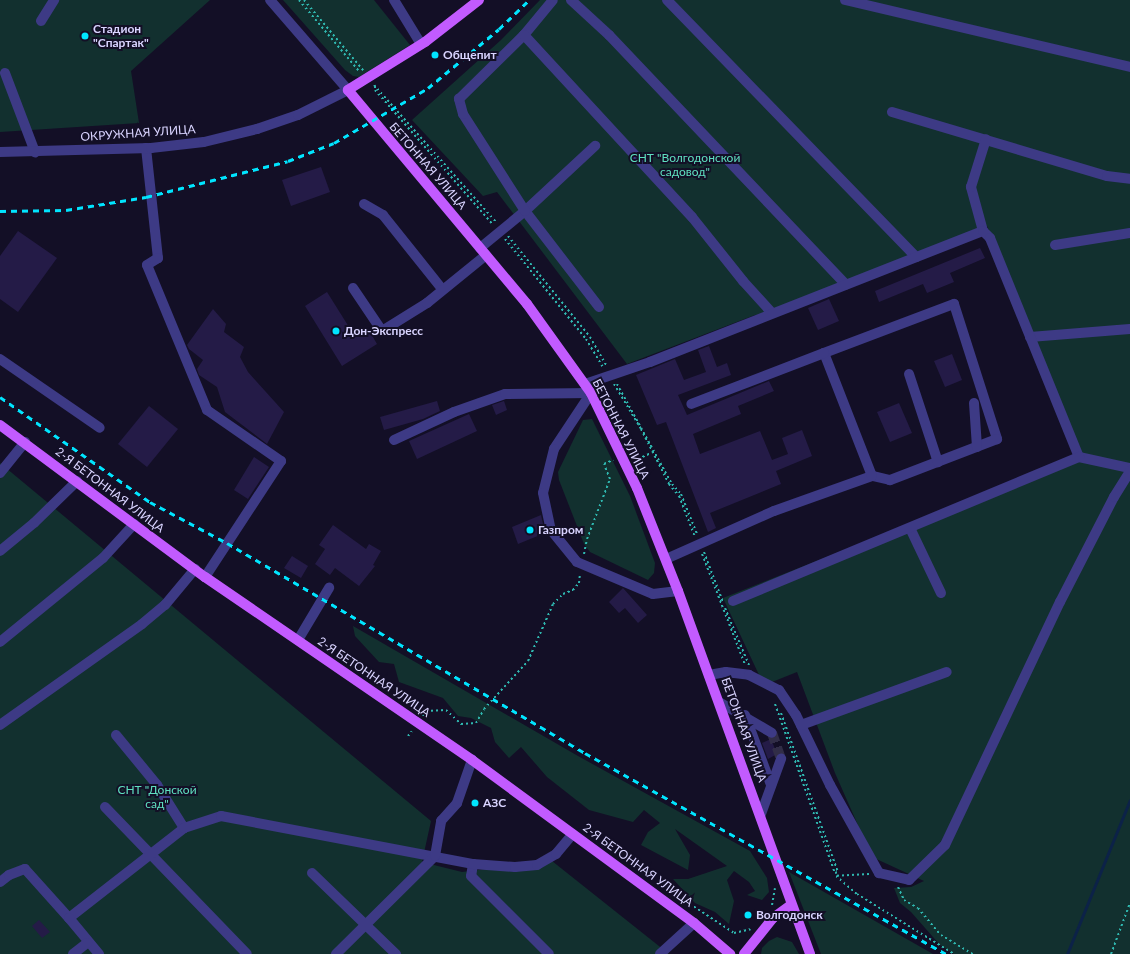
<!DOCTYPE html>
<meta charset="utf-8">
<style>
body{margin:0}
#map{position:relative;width:1130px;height:954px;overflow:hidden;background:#130f26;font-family:Lato,sans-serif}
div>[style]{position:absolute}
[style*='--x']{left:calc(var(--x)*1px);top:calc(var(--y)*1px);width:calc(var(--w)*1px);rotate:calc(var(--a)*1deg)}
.green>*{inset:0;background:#12302f}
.stream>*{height:3px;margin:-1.5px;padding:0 1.5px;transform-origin:1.5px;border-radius:1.5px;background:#0c2248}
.building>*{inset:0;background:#241b47}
.minor-tunnel>*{height:10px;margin-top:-5px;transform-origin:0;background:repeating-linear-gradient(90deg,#312d47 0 10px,transparent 0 15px)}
.path>*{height:2px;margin-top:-1px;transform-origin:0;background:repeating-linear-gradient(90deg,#2fb8b0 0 2px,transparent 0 5px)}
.minor>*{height:10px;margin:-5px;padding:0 5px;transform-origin:5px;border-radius:5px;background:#3d3a85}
.major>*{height:10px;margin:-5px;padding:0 5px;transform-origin:5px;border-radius:5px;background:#c25bff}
.rail>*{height:3px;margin-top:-1.5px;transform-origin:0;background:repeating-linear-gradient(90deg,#00e5ff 0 6px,transparent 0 11px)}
.dots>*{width:11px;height:11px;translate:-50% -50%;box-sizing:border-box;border:2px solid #130f26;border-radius:50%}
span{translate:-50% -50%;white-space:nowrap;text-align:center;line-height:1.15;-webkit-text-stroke:4px #130f26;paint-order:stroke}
.poi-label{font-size:12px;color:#d9d4ff;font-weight:700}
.left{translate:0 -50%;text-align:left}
.street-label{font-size:12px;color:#d9d4ff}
.park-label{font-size:12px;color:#5fe0c0}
</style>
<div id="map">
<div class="green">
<div style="clip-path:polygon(0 0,210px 0,131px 71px,139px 123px,0 132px)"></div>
<div style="clip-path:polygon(283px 0,374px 0,410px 45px,359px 77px,353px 76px,345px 70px)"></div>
<div style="clip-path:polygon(540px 0,1130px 0,1130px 954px,954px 954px,940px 945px,911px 912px,900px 903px,894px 888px,911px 887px,924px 881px,872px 857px,835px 773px,797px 672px,772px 682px,760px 677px,723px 598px,1029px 477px,1080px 451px,987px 226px,767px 314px,755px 315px,627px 364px,497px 192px,483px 196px,412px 120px,501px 40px)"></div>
<div style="clip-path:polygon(592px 419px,630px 496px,655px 563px,654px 573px,648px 580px,590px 552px,584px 544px,559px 480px,558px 472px,583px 420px)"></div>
<div style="clip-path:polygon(0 463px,431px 821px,422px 862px,462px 872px,552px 861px,669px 954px,0 954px)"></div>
<div style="clip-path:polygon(353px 626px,578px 756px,750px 851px,767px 878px,769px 892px,762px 900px,747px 895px,755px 891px,749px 882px,734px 871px,727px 880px,734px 901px,729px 924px,715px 912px,695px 903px,673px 879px,688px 879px,727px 866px,675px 829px,690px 855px,688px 870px,641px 845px,648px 832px,660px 823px,644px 810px,633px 822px,589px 810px,547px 777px,521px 747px,509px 758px,495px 742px,491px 728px,471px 718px,458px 716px,443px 698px,399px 682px,394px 664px,379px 662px,355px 636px)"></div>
<div style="clip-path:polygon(789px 872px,933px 954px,821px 954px)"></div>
<div style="clip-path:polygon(777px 937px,792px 942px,799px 954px,761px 954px,762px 948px,769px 941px)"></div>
</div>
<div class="stream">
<div style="--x:1067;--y:954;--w:166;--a:-67.8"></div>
</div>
<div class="building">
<div style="clip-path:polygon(321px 167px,330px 192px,291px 206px,282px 180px)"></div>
<div style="clip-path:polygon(18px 231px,57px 258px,18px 312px,0 299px,0 256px)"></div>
<div style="clip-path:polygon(980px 248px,985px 258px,950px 273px,954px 282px,927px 293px,923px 284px,879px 302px,875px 291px)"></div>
<div style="clip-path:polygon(327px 292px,354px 335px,367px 327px,377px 344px,342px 366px,305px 306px)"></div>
<div style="clip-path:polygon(829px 299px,839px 321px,818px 330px,808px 308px)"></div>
<div style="clip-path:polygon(213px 309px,226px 324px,224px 332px,244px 347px,240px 357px,248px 372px,284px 412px,267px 444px,225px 412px,217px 387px,199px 375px,197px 369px,203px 360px,189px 349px,187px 345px)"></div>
<div style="clip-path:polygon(709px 346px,717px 367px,727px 363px,731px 375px,678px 395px,687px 415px,769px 381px,774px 391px,738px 406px,741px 414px,693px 434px,700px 454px,760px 431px,772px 460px,788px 454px,782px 438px,802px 430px,812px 456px,776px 471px,781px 484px,710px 513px,716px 528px,708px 532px,666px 422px,657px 425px,636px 375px,675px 359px,684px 380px,706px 372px,698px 350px)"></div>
<div style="clip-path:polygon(952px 354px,962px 380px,945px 387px,934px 361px)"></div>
<div style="clip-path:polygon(437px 401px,440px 411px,423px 419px,384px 430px,380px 417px)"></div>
<div style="clip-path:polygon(504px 401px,507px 410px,496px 415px,492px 405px)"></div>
<div style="clip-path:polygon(899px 403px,912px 433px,890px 442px,877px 412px)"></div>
<div style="clip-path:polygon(149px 406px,178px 429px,147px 467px,118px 444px)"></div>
<div style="clip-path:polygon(469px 414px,477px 431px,417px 459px,409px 441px)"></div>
<div style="clip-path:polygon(254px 457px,269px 467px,248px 499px,234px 490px)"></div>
<div style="clip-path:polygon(541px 515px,545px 533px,518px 544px,512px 527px)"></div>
<div style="clip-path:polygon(333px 525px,366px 549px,369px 544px,381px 551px,373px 565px,375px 566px,359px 586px,335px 568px,330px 575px,315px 564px,325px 549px,319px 545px)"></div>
<div style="clip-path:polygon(292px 556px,308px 566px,301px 578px,284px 568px)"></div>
<div style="clip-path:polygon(623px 588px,647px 615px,638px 623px,625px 608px,619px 613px,609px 602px)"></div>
<div style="clip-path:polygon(771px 739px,777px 754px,768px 759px,762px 743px)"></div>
<div style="clip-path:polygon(39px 920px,50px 932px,42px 938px,32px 926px)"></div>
</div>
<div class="minor-tunnel">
<div style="--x:772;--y:733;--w:28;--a:71"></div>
</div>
<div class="path">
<div style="--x:299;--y:0;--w:93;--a:49.8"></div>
<div style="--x:304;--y:0;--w:92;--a:49.9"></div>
<div style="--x:374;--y:85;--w:183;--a:48.3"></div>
<div style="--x:375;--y:86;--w:4;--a:90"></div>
<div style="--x:375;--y:90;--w:179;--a:48.8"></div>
<div style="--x:508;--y:236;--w:130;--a:50.9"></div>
<div style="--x:590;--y:337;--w:34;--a:60"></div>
<div style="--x:505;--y:239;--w:129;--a:51"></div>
<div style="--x:586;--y:339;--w:33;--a:59"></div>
<div style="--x:614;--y:384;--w:52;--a:59"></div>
<div style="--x:641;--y:429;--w:62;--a:63"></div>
<div style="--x:669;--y:484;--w:16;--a:50"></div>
<div style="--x:679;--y:496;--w:44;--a:68.7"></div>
<div style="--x:617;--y:384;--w:114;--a:61.2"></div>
<div style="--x:672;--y:484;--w:13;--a:48"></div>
<div style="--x:681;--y:494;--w:43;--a:68.2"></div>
<div style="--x:630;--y:453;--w:4;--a:-27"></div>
<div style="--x:634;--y:451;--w:9;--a:63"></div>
<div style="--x:638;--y:459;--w:17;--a:-25"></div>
<div style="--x:704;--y:552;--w:53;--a:69.2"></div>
<div style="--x:584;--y:554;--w:15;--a:-79"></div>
<div style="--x:587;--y:539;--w:64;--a:-69"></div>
<div style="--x:610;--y:479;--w:16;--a:-112"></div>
<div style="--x:604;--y:464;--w:10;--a:-24"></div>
<div style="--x:702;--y:554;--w:119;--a:68.8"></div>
<div style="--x:725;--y:608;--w:62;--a:67.2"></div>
<div style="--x:775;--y:704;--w:179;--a:70.5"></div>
<div style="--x:835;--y:873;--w:3;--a:-18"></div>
<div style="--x:781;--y:713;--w:169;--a:70.3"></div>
<div style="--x:423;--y:716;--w:6;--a:-59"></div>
<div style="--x:426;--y:711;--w:20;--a:-3"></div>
<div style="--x:446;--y:710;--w:21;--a:43"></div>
<div style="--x:461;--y:724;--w:15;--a:-4"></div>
<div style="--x:476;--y:723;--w:16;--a:-60"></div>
<div style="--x:484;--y:709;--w:65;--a:-47.5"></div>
<div style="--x:528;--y:661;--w:62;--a:-66.3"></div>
<div style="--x:553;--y:604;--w:14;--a:-45"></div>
<div style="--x:563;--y:594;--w:11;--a:-22"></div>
<div style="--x:573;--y:590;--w:9;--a:-49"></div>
<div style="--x:579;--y:583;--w:9;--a:-84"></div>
<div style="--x:408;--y:736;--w:6;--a:-51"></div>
<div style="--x:869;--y:874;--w:33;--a:177"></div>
<div style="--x:836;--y:876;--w:28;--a:41"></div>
<div style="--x:857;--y:894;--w:114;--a:31.7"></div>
<div style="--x:898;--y:887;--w:14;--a:65"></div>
<div style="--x:904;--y:900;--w:16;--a:30"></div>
<div style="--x:918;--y:908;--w:35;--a:50"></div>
<div style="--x:941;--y:935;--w:37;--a:31"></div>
<div style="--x:690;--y:904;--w:53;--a:33.4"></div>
<div style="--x:734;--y:933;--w:17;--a:-13"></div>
<div style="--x:772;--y:905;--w:17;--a:-80"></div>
<div style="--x:1111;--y:954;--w:54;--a:-69.6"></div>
</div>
<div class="minor">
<div style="--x:394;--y:0;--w:52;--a:58.5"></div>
<div style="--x:571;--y:0;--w:52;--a:42.6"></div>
<div style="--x:609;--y:35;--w:344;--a:46.5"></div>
<div style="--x:667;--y:0;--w:358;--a:45.9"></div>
<div style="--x:845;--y:0;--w:293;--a:13.2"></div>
<div style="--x:41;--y:21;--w:25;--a:-58"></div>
<div style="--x:524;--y:35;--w:45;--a:-50.4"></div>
<div style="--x:5;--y:73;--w:85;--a:69.2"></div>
<div style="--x:892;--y:112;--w:224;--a:16.6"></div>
<div style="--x:1107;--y:176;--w:23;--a:7"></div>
<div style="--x:146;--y:148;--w:111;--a:83.8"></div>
<div style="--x:158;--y:258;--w:13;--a:148"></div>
<div style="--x:147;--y:265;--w:157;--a:67.5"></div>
<div style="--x:207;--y:410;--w:90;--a:34.6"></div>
<div style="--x:281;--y:461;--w:139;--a:123.2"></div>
<div style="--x:0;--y:152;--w:151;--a:-1.5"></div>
<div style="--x:151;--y:148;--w:53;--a:-6.5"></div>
<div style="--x:204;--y:142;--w:55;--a:-13.8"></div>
<div style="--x:257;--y:129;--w:43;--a:-18.9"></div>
<div style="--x:298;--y:115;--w:56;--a:-26.6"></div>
<div style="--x:348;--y:90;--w:119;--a:-130.9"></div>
<div style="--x:364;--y:204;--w:22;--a:30"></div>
<div style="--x:383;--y:215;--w:95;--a:51.4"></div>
<div style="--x:983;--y:231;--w:46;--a:-105.3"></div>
<div style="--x:971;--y:187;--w:50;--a:-72.6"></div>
<div style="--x:1055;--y:245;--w:76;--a:-9.1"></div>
<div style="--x:480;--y:248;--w:58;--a:-39.4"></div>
<div style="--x:525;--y:211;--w:96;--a:-42.9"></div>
<div style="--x:353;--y:288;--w:52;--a:56"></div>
<div style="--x:382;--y:331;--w:53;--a:-31.9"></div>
<div style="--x:427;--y:303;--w:76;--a:-39.1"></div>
<div style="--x:599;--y:307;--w:121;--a:-127.6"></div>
<div style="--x:525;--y:211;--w:115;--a:-122.6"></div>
<div style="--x:463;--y:114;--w:16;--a:-105"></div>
<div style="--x:459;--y:99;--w:91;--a:-44.6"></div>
<div style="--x:524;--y:35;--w:248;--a:47.3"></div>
<div style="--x:692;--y:217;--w:82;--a:51.4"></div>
<div style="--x:743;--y:281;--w:43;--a:47.8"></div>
<div style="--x:1030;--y:337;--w:100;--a:-4.6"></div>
<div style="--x:824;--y:353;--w:139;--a:-20.7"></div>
<div style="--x:954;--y:304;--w:142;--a:72.3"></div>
<div style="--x:997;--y:439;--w:115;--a:159"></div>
<div style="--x:890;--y:480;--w:18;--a:-167"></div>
<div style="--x:0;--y:359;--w:121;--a:34.6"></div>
<div style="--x:909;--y:374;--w:93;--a:71.8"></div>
<div style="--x:585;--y:384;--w:69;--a:-18.7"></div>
<div style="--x:650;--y:362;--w:358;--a:-21.5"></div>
<div style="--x:983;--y:231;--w:10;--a:45"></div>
<div style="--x:990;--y:238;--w:236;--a:67.9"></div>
<div style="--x:1079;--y:457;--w:52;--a:12.2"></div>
<div style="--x:591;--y:393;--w:67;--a:123.5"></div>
<div style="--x:554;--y:449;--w:45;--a:104"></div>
<div style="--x:543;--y:493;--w:38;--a:78"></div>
<div style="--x:551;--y:530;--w:41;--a:50.9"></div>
<div style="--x:577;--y:562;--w:82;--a:22.8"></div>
<div style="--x:653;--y:594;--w:25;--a:-7"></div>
<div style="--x:974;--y:403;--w:44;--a:86.1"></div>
<div style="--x:394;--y:440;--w:66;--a:-25"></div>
<div style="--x:454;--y:412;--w:54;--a:-19.4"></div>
<div style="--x:505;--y:394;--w:86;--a:-0.7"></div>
<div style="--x:0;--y:473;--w:40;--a:-51"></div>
<div style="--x:910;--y:528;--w:72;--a:64.5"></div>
<div style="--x:0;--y:551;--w:44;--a:-39.5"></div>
<div style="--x:34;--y:523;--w:60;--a:-44.3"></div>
<div style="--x:666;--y:559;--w:118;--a:-24"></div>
<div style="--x:774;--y:511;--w:104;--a:-19.7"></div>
<div style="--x:872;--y:476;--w:132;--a:-111.3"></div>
<div style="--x:824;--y:353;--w:142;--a:159"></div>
<div style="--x:733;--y:601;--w:375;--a:-22.6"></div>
<div style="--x:298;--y:640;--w:61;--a:-59.2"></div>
<div style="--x:0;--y:642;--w:133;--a:-39.2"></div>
<div style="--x:103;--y:558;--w:46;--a:-47.6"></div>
<div style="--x:709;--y:675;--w:17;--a:-10"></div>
<div style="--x:726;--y:672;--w:23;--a:7"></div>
<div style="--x:749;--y:675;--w:34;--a:27"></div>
<div style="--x:779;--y:690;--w:30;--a:56"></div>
<div style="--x:796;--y:715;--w:78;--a:64.1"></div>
<div style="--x:830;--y:785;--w:101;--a:60.9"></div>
<div style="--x:879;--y:873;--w:31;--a:13"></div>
<div style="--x:909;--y:880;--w:50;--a:-44.2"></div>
<div style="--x:945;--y:845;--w:269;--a:-64.7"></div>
<div style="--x:1060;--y:602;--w:118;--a:-62.8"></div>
<div style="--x:1114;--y:497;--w:31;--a:-58"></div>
<div style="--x:719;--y:702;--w:61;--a:30.3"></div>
<div style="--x:745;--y:715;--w:75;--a:69.6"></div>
<div style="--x:0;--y:725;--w:174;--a:-35.4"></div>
<div style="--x:142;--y:624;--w:30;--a:-40"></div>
<div style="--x:165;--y:605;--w:47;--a:-50.2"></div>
<div style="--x:801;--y:725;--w:155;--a:-20"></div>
<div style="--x:116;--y:735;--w:65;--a:50.6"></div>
<div style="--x:157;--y:785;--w:51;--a:57.9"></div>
<div style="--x:105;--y:807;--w:204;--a:46"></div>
<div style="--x:761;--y:814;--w:59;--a:-70"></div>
<div style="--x:473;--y:864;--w:12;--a:99"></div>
<div style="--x:471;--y:876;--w:110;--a:45"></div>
<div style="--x:312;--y:873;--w:117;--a:44"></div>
<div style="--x:0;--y:882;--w:11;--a:-38"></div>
<div style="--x:9;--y:875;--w:17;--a:-21"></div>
<div style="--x:25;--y:869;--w:66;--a:48.1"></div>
<div style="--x:69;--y:918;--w:146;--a:-38"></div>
<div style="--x:184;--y:828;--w:39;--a:-18"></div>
<div style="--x:221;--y:816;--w:257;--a:10.8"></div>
<div style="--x:473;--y:864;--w:42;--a:4.1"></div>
<div style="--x:515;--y:867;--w:22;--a:-5"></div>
<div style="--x:537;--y:865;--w:22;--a:-30"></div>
<div style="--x:556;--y:854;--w:26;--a:-50"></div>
<div style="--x:69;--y:918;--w:47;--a:50.2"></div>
<div style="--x:73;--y:954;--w:18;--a:-38"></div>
<div style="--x:336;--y:954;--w:139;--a:-44.7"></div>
<div style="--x:435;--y:856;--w:36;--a:-80"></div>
<div style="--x:441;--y:821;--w:24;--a:-48"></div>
<div style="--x:457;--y:803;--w:46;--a:-70.8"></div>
<div style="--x:660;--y:954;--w:46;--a:-42.4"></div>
</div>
<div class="major">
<div style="--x:479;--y:0;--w:68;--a:142.1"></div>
<div style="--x:425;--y:42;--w:91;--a:148.1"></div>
<div style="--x:348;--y:90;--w:279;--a:50.1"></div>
<div style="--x:527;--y:304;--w:110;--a:54.3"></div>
<div style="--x:591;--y:393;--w:106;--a:64.2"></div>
<div style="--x:637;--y:488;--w:111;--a:68.3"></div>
<div style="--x:678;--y:591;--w:386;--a:70"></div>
<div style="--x:0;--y:425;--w:255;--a:36.6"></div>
<div style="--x:205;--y:577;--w:324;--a:34.4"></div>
<div style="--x:472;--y:760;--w:275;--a:36.3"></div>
<div style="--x:694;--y:923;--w:48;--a:40.7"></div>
<div style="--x:744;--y:954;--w:46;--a:-51.1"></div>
<div style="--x:773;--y:918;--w:22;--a:-36"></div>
</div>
<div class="rail">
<div style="--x:0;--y:211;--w:66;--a:-0.9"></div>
<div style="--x:66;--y:210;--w:81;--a:-9.2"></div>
<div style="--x:146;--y:197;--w:146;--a:-14.2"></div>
<div style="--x:288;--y:161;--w:49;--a:-21.4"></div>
<div style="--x:334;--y:143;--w:109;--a:-30.3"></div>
<div style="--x:428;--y:88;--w:92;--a:-39.7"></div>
<div style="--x:499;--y:29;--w:42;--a:-44"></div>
<div style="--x:0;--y:397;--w:183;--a:35"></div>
<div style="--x:150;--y:502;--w:87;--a:28"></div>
<div style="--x:227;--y:543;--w:415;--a:30.4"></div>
<div style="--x:585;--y:753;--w:413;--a:29.1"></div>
</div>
<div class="dots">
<div style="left:85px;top:36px;background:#00e5ff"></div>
<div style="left:435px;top:55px;background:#00e5ff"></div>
<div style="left:336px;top:331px;background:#00e5ff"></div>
<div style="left:530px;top:530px;background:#00e5ff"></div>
<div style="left:475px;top:803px;background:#00e5ff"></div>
<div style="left:748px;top:915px;background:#00e5ff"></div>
</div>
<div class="poi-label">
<span class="left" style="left:93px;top:36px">Стадион<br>"Спартак"</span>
<span class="left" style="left:443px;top:55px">Общепит</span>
<span class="left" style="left:344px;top:331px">Дон-Экспресс</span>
<span class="left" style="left:538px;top:530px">Газпром</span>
<span class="left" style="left:483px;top:803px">АЗС</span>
<span class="left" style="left:756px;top:915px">Волгодонск</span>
</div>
<div class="street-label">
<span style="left:138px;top:133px;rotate:-4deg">ОКРУЖНАЯ УЛИЦА</span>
<span style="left:428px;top:166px;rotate:49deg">БЕТОННАЯ УЛИЦА</span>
<span style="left:621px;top:429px;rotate:63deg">БЕТОННАЯ УЛИЦА</span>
<span style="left:110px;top:490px;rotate:37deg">2-Я БЕТОННАЯ УЛИЦА</span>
<span style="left:374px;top:677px;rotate:34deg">2-Я БЕТОННАЯ УЛИЦА</span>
<span style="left:744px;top:730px;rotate:70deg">БЕТОННАЯ УЛИЦА</span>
<span style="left:638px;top:865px;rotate:36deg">2-Я БЕТОННАЯ УЛИЦА</span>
</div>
<div class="park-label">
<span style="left:685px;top:165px">СНТ "Волгодонской<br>садовод"</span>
<span style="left:157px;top:797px">СНТ "Донской<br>сад"</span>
</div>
</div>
